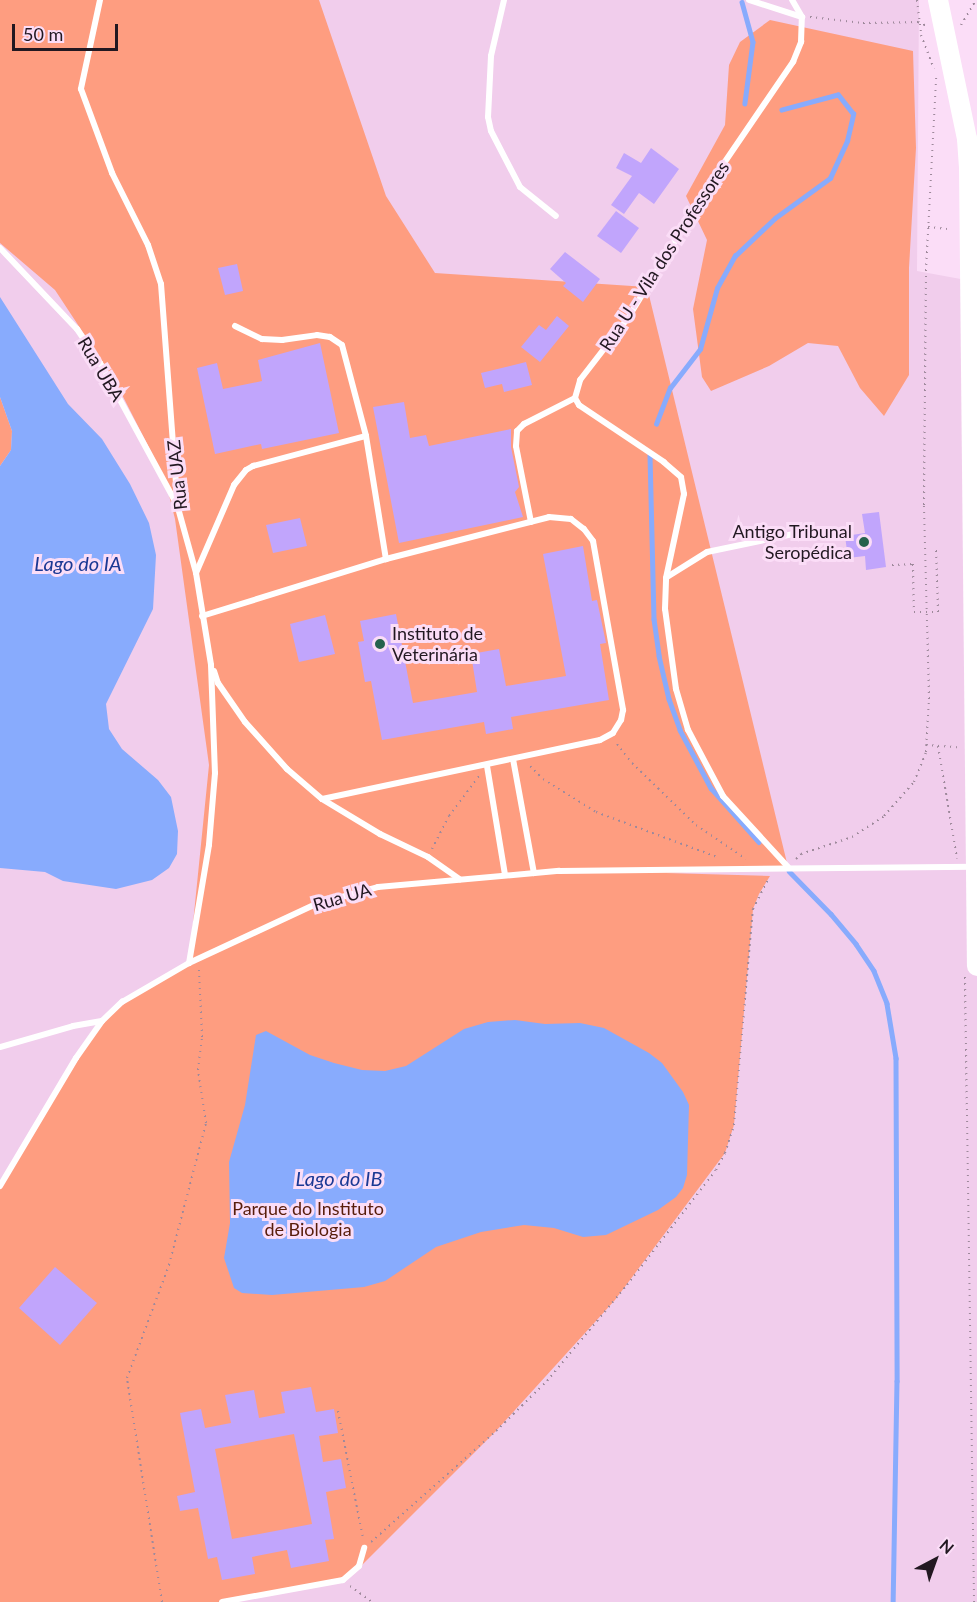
<!DOCTYPE html>
<meta charset="utf-8">
<style>
body{margin:0}
#map{position:relative;width:977px;height:1602px;overflow:hidden;background:#fbddf7;font-family:Lato,sans-serif}
div>[style]{position:absolute}
[style*='--x']{left:calc(var(--x)*1px);top:calc(var(--y)*1px);width:calc(var(--w)*1px);rotate:calc(var(--a)*1deg)}
.built>*{inset:0;background:#f1cdec}
.green>*{inset:0;background:#fe9d80}
.water>*{inset:0;background:#88abfd}
.stream>*{height:4.5px;margin:-2.25px;padding:0 2.25px;transform-origin:2.25px;border-radius:2.25px;background:#88abfd}
.building>*{inset:0;background:#c1a5fc}
.path>*{height:2px;margin-top:-1px;transform-origin:0;background:repeating-linear-gradient(90deg,#9e899b 0 1.5px,transparent 0 6px)}
.service>*{height:6px;margin:-3px;padding:0 3px;transform-origin:3px;border-radius:3px;background:#fff}
.trunk>*{height:20px;margin:-10px;padding:0 10px;transform-origin:10px;border-radius:10px;background:#fff}
.dots>*{width:16px;height:16px;translate:-50% -50%;box-sizing:border-box;border:3px solid #fbddf7;border-radius:50%}
span{translate:-50% -50%;white-space:nowrap;text-align:center;line-height:1.15;-webkit-text-stroke:6px #fbddf7;paint-order:stroke}
.street-label{font-size:18px;color:#221821}
.poi-label{font-size:18px;color:#221821}
.right{translate:-100% -50%;text-align:right}
.left{translate:0 -50%;text-align:left}
.park-label{font-size:18px;color:#581d0a}
.water-label{font-size:20px;color:#1b3994;font-style:italic}
.north{position:absolute;left:905px;top:1530px;width:60px;height:60px;-webkit-text-stroke:4px #fbddf7;paint-order:stroke;rotate:41deg;font-size:16px;font-weight:700;line-height:24px;text-align:center;color:#221821}
.north::after{content:'';display:block;margin:auto;width:21px;height:27px;background:#221821;clip-path:polygon(50% 0,100% 100%,50% 72%,0 100%)}
.scale{position:absolute;left:12px;top:24px;width:106px;height:27px;box-sizing:border-box;border:3px solid #221821;border-top:0;padding-left:8px;font-size:18px;line-height:21px;white-space:nowrap;color:#221821;-webkit-text-stroke:4px #fbddf7;paint-order:stroke}
</style>
<div id="map">
<div class="built">
<div style="clip-path:polygon(0 0,919px 0,917px 271px,977px 282px,977px 1602px,0 1602px)"></div>
</div>
<div class="green">
<div style="clip-path:polygon(0 0,319px 0,386px 196px,435px 273px,647px 287px,788px 867px,666px 873px,770px 876px,759px 894px,753px 909px,734px 1125px,725px 1153px,615px 1300px,496px 1431px,356px 1571px,343px 1580px,222px 1602px,0 1602px,0 1186px,102px 1021px,122px 1002px,189px 963px,209px 765px,175px 519px,165px 479px,115px 381px,55px 290px,0 243px)"></div>
<div style="clip-path:polygon(770px 20px,913px 51px,916px 148px,909px 268px,909px 375px,884px 416px,860px 388px,838px 346px,808px 343px,769px 366px,711px 391px,702px 377px,693px 309px,707px 240px,686px 196px,725px 125px,729px 65px,740px 42px)"></div>
<div style="clip-path:polygon(0 397px,12px 431px,11px 450px,0 466px)"></div>
</div>
<div class="water">
<div style="clip-path:polygon(0 297px,68px 404px,102px 439px,130px 484px,149px 523px,156px 555px,153px 609px,106px 704px,109px 729px,122px 749px,158px 780px,171px 797px,178px 831px,177px 854px,169px 868px,152px 880px,116px 889px,63px 881px,45px 872px,0 868px,0 466px,11px 450px,12px 431px,0 397px)"></div>
<div style="clip-path:polygon(515px 1020px,545px 1024px,580px 1023px,604px 1028px,649px 1053px,662px 1063px,683px 1092px,689px 1105px,687px 1175px,683px 1188px,676px 1197px,658px 1210px,606px 1235px,583px 1237px,554px 1228px,524px 1225px,481px 1232px,436px 1247px,385px 1281px,364px 1287px,272px 1295px,242px 1293px,234px 1288px,224px 1258px,230px 1223px,229px 1162px,245px 1105px,256px 1035px,266px 1031px,310px 1055px,334px 1063px,362px 1070px,385px 1071px,406px 1066px,464px 1029px,488px 1022px)"></div>
</div>
<div class="stream">
<div style="--x:742;--y:2;--w:41;--a:74.6"></div>
<div style="--x:753;--y:42;--w:62;--a:97.5"></div>
<div style="--x:656;--y:424;--w:39;--a:-69"></div>
<div style="--x:670;--y:388;--w:49;--a:-52.4"></div>
<div style="--x:700;--y:349;--w:63;--a:-74.4"></div>
<div style="--x:717;--y:288;--w:37;--a:-61"></div>
<div style="--x:735;--y:256;--w:55;--a:-43.5"></div>
<div style="--x:775;--y:218;--w:68;--a:-36"></div>
<div style="--x:830;--y:178;--w:41;--a:-65.3"></div>
<div style="--x:847;--y:141;--w:28;--a:-77"></div>
<div style="--x:853;--y:114;--w:24;--a:-128"></div>
<div style="--x:838;--y:95;--w:58;--a:165"></div>
<div style="--x:650;--y:455;--w:164;--a:88.6"></div>
<div style="--x:654;--y:619;--w:37;--a:82"></div>
<div style="--x:659;--y:656;--w:44;--a:76.9"></div>
<div style="--x:669;--y:699;--w:33;--a:70"></div>
<div style="--x:680;--y:730;--w:66;--a:61.9"></div>
<div style="--x:711;--y:788;--w:72;--a:48.4"></div>
<div style="--x:789;--y:871;--w:60;--a:45.7"></div>
<div style="--x:831;--y:914;--w:39;--a:50"></div>
<div style="--x:856;--y:944;--w:32;--a:56"></div>
<div style="--x:874;--y:971;--w:35;--a:68"></div>
<div style="--x:887;--y:1004;--w:55;--a:80.5"></div>
<div style="--x:896;--y:1058;--w:323;--a:89.8"></div>
<div style="--x:897;--y:1381;--w:221;--a:91"></div>
</div>
<div class="building">
<div style="clip-path:polygon(651px 148px,679px 169px,654px 204px,639px 193px,624px 214px,611px 205px,632px 176px,616px 168px,624px 153px,641px 163px)"></div>
<div style="clip-path:polygon(616px 211px,639px 228px,621px 253px,597px 236px)"></div>
<div style="clip-path:polygon(565px 252px,600px 279px,583px 302px,563px 286px,566px 283px,550px 269px)"></div>
<div style="clip-path:polygon(237px 264px,243px 291px,225px 295px,218px 268px)"></div>
<div style="clip-path:polygon(557px 316px,569px 326px,540px 362px,521px 347px,539px 325px,546px 330px)"></div>
<div style="clip-path:polygon(320px 343px,339px 433px,262px 449px,261px 444px,215px 454px,197px 368px,217px 363px,223px 389px,262px 381px,258px 360px)"></div>
<div style="clip-path:polygon(526px 362px,532px 385px,504px 392px,502px 384px,485px 388px,481px 373px)"></div>
<div style="clip-path:polygon(404px 402px,410px 438px,426px 435px,429px 446px,511px 429px,511px 447px,519px 487px,515px 492px,523px 517px,399px 543px,373px 407px)"></div>
<div style="clip-path:polygon(879px 512px,886px 567px,866px 570px,865px 556px,848px 558px,845px 536px,865px 533px,862px 514px)"></div>
<div style="clip-path:polygon(300px 518px,307px 546px,273px 553px,266px 525px)"></div>
<div style="clip-path:polygon(583px 546px,592px 601px,597px 600px,606px 643px,600px 644px,609px 700px,511px 717px,513px 729px,486px 734px,484px 722px,382px 740px,371px 681px,365px 682px,358px 642px,364px 641px,360px 621px,396px 614px,413px 703px,477px 692px,471px 654px,499px 649px,506px 686px,566px 676px,543px 554px)"></div>
<div style="clip-path:polygon(325px 615px,335px 654px,299px 662px,290px 624px)"></div>
<div style="clip-path:polygon(55px 1267px,97px 1303px,60px 1345px,19px 1308px)"></div>
<div style="clip-path:polygon(evenodd,311px 1387px,316px 1412px,334px 1409px,338px 1433px,319px 1436px,323px 1462px,341px 1459px,346px 1488px,326px 1492px,334px 1539px,325px 1540px,329px 1561px,291px 1568px,287px 1550px,252px 1557px,255px 1574px,222px 1580px,217px 1557px,208px 1559px,198px 1508px,180px 1511px,177px 1496px,195px 1492px,180px 1413px,201px 1409px,205px 1428px,231px 1423px,225px 1395px,254px 1390px,259px 1418px,285px 1413px,281px 1392px,311px 1387px,294px 1434px,312px 1524px,232px 1539px,215px 1449px,294px 1434px)"></div>
</div>
<div class="path">
<div style="--x:917;--y:0;--w:35;--a:83"></div>
<div style="--x:921;--y:35;--w:36;--a:69"></div>
<div style="--x:810;--y:17;--w:53;--a:6.5"></div>
<div style="--x:863;--y:23;--w:55;--a:-1"></div>
<div style="--x:918;--y:22;--w:10;--a:24"></div>
<div style="--x:961;--y:25;--w:29;--a:-59"></div>
<div style="--x:928;--y:227;--w:19;--a:6"></div>
<div style="--x:892;--y:565;--w:21;--a:-3"></div>
<div style="--x:913;--y:564;--w:48;--a:88.8"></div>
<div style="--x:914;--y:612;--w:24;--a:0"></div>
<div style="--x:938;--y:612;--w:61;--a:-91.9"></div>
<div style="--x:936;--y:551;--w:4;--a:0"></div>
<div style="--x:617;--y:744;--w:24;--a:52"></div>
<div style="--x:632;--y:763;--w:89;--a:44.1"></div>
<div style="--x:696;--y:825;--w:60;--a:34.2"></div>
<div style="--x:926;--y:745;--w:31;--a:4"></div>
<div style="--x:938;--y:746;--w:114;--a:80.4"></div>
<div style="--x:530;--y:766;--w:18;--a:45"></div>
<div style="--x:543;--y:779;--w:62;--a:31.9"></div>
<div style="--x:596;--y:812;--w:132;--a:20.4"></div>
<div style="--x:432;--y:849;--w:37;--a:-63"></div>
<div style="--x:449;--y:816;--w:50;--a:-53.1"></div>
<div style="--x:796;--y:859;--w:7;--a:-45"></div>
<div style="--x:801;--y:854;--w:54;--a:-18.4"></div>
<div style="--x:852;--y:837;--w:38;--a:-33"></div>
<div style="--x:884;--y:816;--w:45;--a:-48.6"></div>
<div style="--x:914;--y:782;--w:32;--a:-68"></div>
<div style="--x:926;--y:752;--w:53;--a:-86.8"></div>
<div style="--x:929;--y:699;--w:194;--a:-91.5"></div>
<div style="--x:924;--y:505;--w:234;--a:-89.5"></div>
<div style="--x:926;--y:271;--w:194;--a:-87"></div>
<div style="--x:965;--y:977;--w:625;--a:89.17"></div>
<div style="--x:338;--y:1411;--w:130;--a:78.9"></div>
<div style="--x:371;--y:1542;--w:167;--a:-41.6"></div>
<div style="--x:496;--y:1431;--w:71;--a:-44.4"></div>
<div style="--x:547;--y:1381;--w:125;--a:-50.2"></div>
<div style="--x:627;--y:1285;--w:145;--a:-52.3"></div>
<div style="--x:716;--y:1170;--w:19;--a:-62"></div>
<div style="--x:725;--y:1153;--w:29;--a:-72"></div>
<div style="--x:734;--y:1125;--w:217;--a:-85"></div>
<div style="--x:753;--y:909;--w:33;--a:-63"></div>
<div style="--x:350;--y:1586;--w:27;--a:36"></div>
<div style="--x:162;--y:1602;--w:227;--a:-98.9"></div>
<div style="--x:127;--y:1378;--w:121;--a:-69.6"></div>
<div style="--x:169;--y:1265;--w:147;--a:-75.4"></div>
<div style="--x:206;--y:1123;--w:54;--a:-98.6"></div>
<div style="--x:198;--y:1070;--w:33;--a:-83"></div>
<div style="--x:202;--y:1037;--w:67;--a:-92.6"></div>
</div>
<div class="service">
<div style="--x:100;--y:0;--w:91;--a:102.1"></div>
<div style="--x:81;--y:89;--w:90;--a:69.7"></div>
<div style="--x:112;--y:173;--w:80;--a:63.4"></div>
<div style="--x:148;--y:245;--w:41;--a:71.6"></div>
<div style="--x:161;--y:284;--w:225;--a:85.7"></div>
<div style="--x:178;--y:508;--w:67;--a:74.5"></div>
<div style="--x:196;--y:573;--w:93;--a:80.7"></div>
<div style="--x:211;--y:665;--w:108;--a:87.9"></div>
<div style="--x:215;--y:773;--w:72;--a:94.8"></div>
<div style="--x:209;--y:845;--w:120;--a:99.6"></div>
<div style="--x:504;--y:0;--w:57;--a:103.1"></div>
<div style="--x:491;--y:56;--w:61;--a:92.8"></div>
<div style="--x:488;--y:117;--w:14;--a:78"></div>
<div style="--x:491;--y:131;--w:63;--a:62.6"></div>
<div style="--x:520;--y:187;--w:46;--a:38.9"></div>
<div style="--x:749;--y:0;--w:56;--a:17.8"></div>
<div style="--x:0;--y:248;--w:112;--a:46.5"></div>
<div style="--x:77;--y:329;--w:41;--a:55.9"></div>
<div style="--x:100;--y:363;--w:162;--a:61.5"></div>
<div style="--x:235;--y:326;--w:30;--a:26"></div>
<div style="--x:262;--y:339;--w:20;--a:3"></div>
<div style="--x:282;--y:340;--w:35;--a:-8"></div>
<div style="--x:317;--y:335;--w:13;--a:9"></div>
<div style="--x:330;--y:337;--w:14;--a:34"></div>
<div style="--x:342;--y:345;--w:94;--a:75.2"></div>
<div style="--x:366;--y:436;--w:125;--a:80.8"></div>
<div style="--x:531;--y:522;--w:77;--a:-101.2"></div>
<div style="--x:516;--y:446;--w:15;--a:-86"></div>
<div style="--x:517;--y:431;--w:10;--a:-45"></div>
<div style="--x:524;--y:424;--w:57;--a:-27"></div>
<div style="--x:196;--y:573;--w:96;--a:-66.6"></div>
<div style="--x:234;--y:485;--w:19;--a:-51"></div>
<div style="--x:246;--y:470;--w:8;--a:-30"></div>
<div style="--x:253;--y:466;--w:117;--a:-14.9"></div>
<div style="--x:667;--y:577;--w:47;--a:-32"></div>
<div style="--x:707;--y:552;--w:98;--a:-11.8"></div>
<div style="--x:202;--y:616;--w:193;--a:-17.2"></div>
<div style="--x:386;--y:559;--w:168;--a:-14.4"></div>
<div style="--x:549;--y:517;--w:22;--a:5"></div>
<div style="--x:571;--y:519;--w:16;--a:38"></div>
<div style="--x:584;--y:529;--w:15;--a:53"></div>
<div style="--x:593;--y:541;--w:172;--a:79.9"></div>
<div style="--x:623;--y:710;--w:10;--a:101"></div>
<div style="--x:621;--y:720;--w:15;--a:122"></div>
<div style="--x:613;--y:733;--w:15;--a:152"></div>
<div style="--x:600;--y:740;--w:284;--a:168"></div>
<div style="--x:214;--y:671;--w:13;--a:72"></div>
<div style="--x:218;--y:683;--w:47;--a:55.3"></div>
<div style="--x:245;--y:722;--w:63;--a:48.2"></div>
<div style="--x:287;--y:769;--w:46;--a:40.6"></div>
<div style="--x:322;--y:799;--w:68;--a:31.1"></div>
<div style="--x:380;--y:834;--w:53;--a:25.6"></div>
<div style="--x:428;--y:857;--w:39;--a:35"></div>
<div style="--x:513;--y:759;--w:116;--a:79.6"></div>
<div style="--x:487;--y:766;--w:110;--a:80.6"></div>
<div style="--x:788;--y:867;--w:96;--a:-132.5"></div>
<div style="--x:723;--y:796;--w:75;--a:-117.9"></div>
<div style="--x:688;--y:730;--w:43;--a:-106.3"></div>
<div style="--x:676;--y:689;--w:81;--a:-97.8"></div>
<div style="--x:665;--y:609;--w:31;--a:-88"></div>
<div style="--x:666;--y:578;--w:86;--a:-77.9"></div>
<div style="--x:684;--y:494;--w:17;--a:-100"></div>
<div style="--x:681;--y:477;--w:23;--a:-139"></div>
<div style="--x:664;--y:462;--w:102;--a:-146.2"></div>
<div style="--x:579;--y:405;--w:8;--a:-120"></div>
<div style="--x:575;--y:398;--w:19;--a:-74"></div>
<div style="--x:580;--y:380;--w:78;--a:-52.3"></div>
<div style="--x:628;--y:318;--w:152;--a:-58.7"></div>
<div style="--x:707;--y:188;--w:153;--a:-55.7"></div>
<div style="--x:793;--y:62;--w:22;--a:-68"></div>
<div style="--x:801;--y:42;--w:25;--a:-88"></div>
<div style="--x:802;--y:17;--w:20;--a:-120"></div>
<div style="--x:0;--y:1047;--w:76;--a:-16"></div>
<div style="--x:73;--y:1026;--w:29;--a:-10"></div>
<div style="--x:0;--y:1186;--w:149;--a:-59.3"></div>
<div style="--x:76;--y:1058;--w:45;--a:-54.9"></div>
<div style="--x:102;--y:1021;--w:28;--a:-44"></div>
<div style="--x:122;--y:1002;--w:78;--a:-30.2"></div>
<div style="--x:189;--y:963;--w:140;--a:-24.9"></div>
<div style="--x:316;--y:904;--w:64;--a:-15.3"></div>
<div style="--x:378;--y:887;--w:182;--a:-5.1"></div>
<div style="--x:559;--y:871;--w:415;--a:-0.6"></div>
<div style="--x:222;--y:1602;--w:123;--a:-10.3"></div>
<div style="--x:343;--y:1580;--w:21;--a:-41"></div>
<div style="--x:359;--y:1566;--w:19;--a:-74"></div>
</div>
<div class="trunk">
<div style="--x:938;--y:0;--w:142;--a:78.2"></div>
<div style="--x:967;--y:139;--w:28;--a:86"></div>
<div style="--x:969;--y:167;--w:799;--a:89.43"></div>
</div>
<div class="dots">
<div style="left:864px;top:542px;background:#26624d"></div>
<div style="left:380px;top:644px;background:#26624d"></div>
</div>
<div class="street-label">
<span style="left:664px;top:256px;rotate:-57deg">Rua U - Vila dos Professores</span>
<span style="left:101px;top:369px;rotate:59deg">Rua UBA</span>
<span style="left:177px;top:475px;rotate:-96deg">Rua UAZ</span>
<span style="left:342px;top:897px;rotate:-16deg">Rua UA</span>
</div>
<div class="poi-label">
<span class="right" style="left:852px;top:542px">Antigo Tribunal<br>Seropédica</span>
<span class="left" style="left:392px;top:644px">Instituto de<br>Veterinária</span>
</div>
<div class="park-label">
<span style="left:308px;top:1219px">Parque do Instituto<br>de Biologia</span>
</div>
<div class="water-label">
<span style="left:78px;top:563px">Lago do IA</span>
<span style="left:339px;top:1178px">Lago do IB</span>
</div>
<div class="north">N</div>
<div class="scale">50 m</div>
</div>
